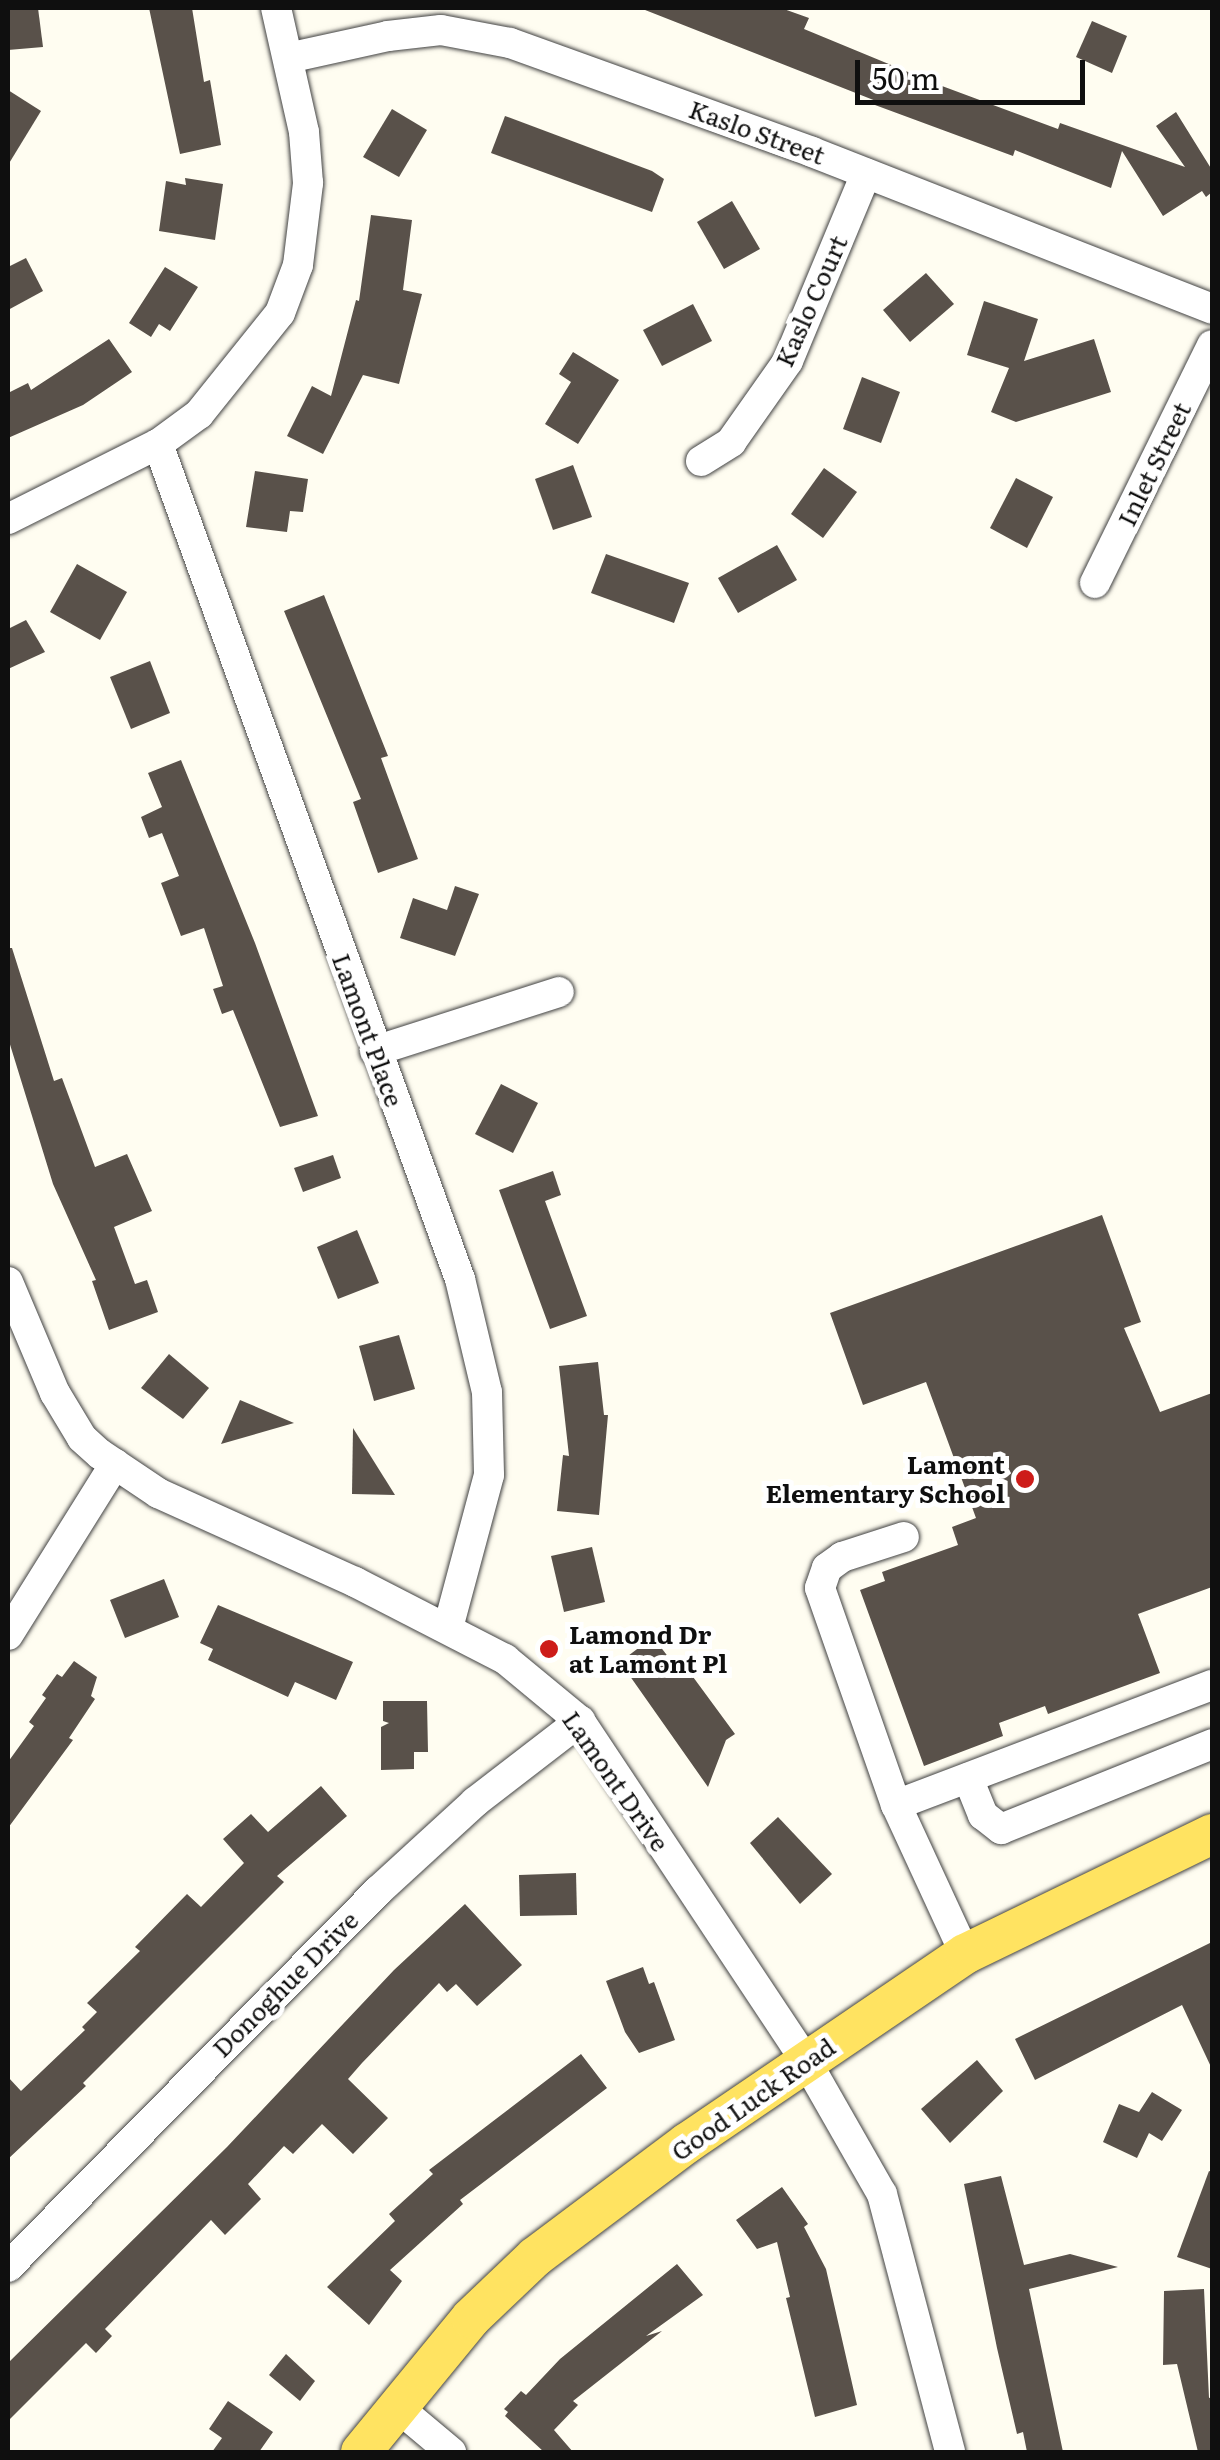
<!DOCTYPE html>
<style>
body{margin:0}
#map{position:relative;width:1220px;height:2460px;overflow:hidden;background:#fffdf1;font-family:Literata,serif}
div>[style]{position:absolute}
[style*='--x']{left:calc(var(--x)*1px);top:calc(var(--y)*1px);width:calc(var(--w)*1px);rotate:calc(var(--a)*1deg)}
.building>*{inset:0;background:#59514a}
.roads{filter:drop-shadow(0 0 2px #424242) drop-shadow(0 0 2px #424242)}
.minor>*{height:30px;margin:-15px;padding:0 15px;transform-origin:15px;border-radius:15px;background:#fff}
.major>*{height:40px;margin:-20px;padding:0 20px;transform-origin:20px;border-radius:20px;background:#ffe361}
.dots>*{width:28px;height:28px;translate:-50% -50%;box-sizing:border-box;border:5px solid #fff;border-radius:50%}
span{translate:-50% -50%;white-space:nowrap;text-align:center;line-height:1.15;-webkit-text-stroke:10px #fff;paint-order:stroke}
.street-label{font-size:25px;color:#0f0f0f}
.poi-label{font-size:25px;color:#0f0f0f;font-weight:700}
.right{translate:-100% -50%;text-align:right}
.left{translate:0 -50%;text-align:left}
.frame{position:absolute;inset:0;border:10px solid #0f0f0f;pointer-events:none}
.scale{position:absolute;left:855px;top:60px;width:230px;height:45px;box-sizing:border-box;border:5px solid #0f0f0f;border-top:0;padding-left:12px;font-size:30px;line-height:35px;white-space:nowrap;color:#0f0f0f;-webkit-text-stroke:8px #fff;paint-order:stroke}
</style>
<div id="map">
<div class="building">
<div style="clip-path:polygon(8px 8px,38px 8px,43px 47px,8px 50px)"></div>
<div style="clip-path:polygon(149px 8px,192px 8px,204px 82px,210px 80px,221px 145px,180px 154px)"></div>
<div style="clip-path:polygon(640px 8px,781px 8px,809px 18px,804px 29px,942px 86px,1058px 129px,1060px 123px,1185px 167px,1156px 126px,1176px 112px,1212px 170px,1212px 192px,1206px 197px,1202px 191px,1163px 216px,1122px 151px,1111px 188px,1015px 150px,1013px 156px,875px 105px,876px 101px)"></div>
<div style="clip-path:polygon(1092px 21px,1127px 36px,1112px 73px,1076px 57px)"></div>
<div style="clip-path:polygon(8px 90px,41px 111px,8px 165px)"></div>
<div style="clip-path:polygon(392px 109px,427px 130px,399px 177px,363px 157px)"></div>
<div style="clip-path:polygon(505px 116px,652px 171px,664px 179px,652px 212px,491px 153px)"></div>
<div style="clip-path:polygon(185px 178px,223px 184px,215px 240px,159px 231px,166px 181px,186px 185px)"></div>
<div style="clip-path:polygon(732px 201px,760px 249px,724px 269px,697px 222px)"></div>
<div style="clip-path:polygon(371px 215px,412px 220px,403px 290px,422px 294px,399px 384px,363px 375px,323px 454px,287px 436px,312px 386px,331px 396px,356px 300px,359px 301px)"></div>
<div style="clip-path:polygon(26px 258px,43px 291px,8px 310px,8px 267px)"></div>
<div style="clip-path:polygon(165px 267px,198px 287px,170px 331px,159px 324px,151px 337px,129px 323px)"></div>
<div style="clip-path:polygon(926px 273px,954px 304px,910px 342px,883px 310px)"></div>
<div style="clip-path:polygon(984px 301px,1038px 319px,1024px 361px,1094px 339px,1111px 392px,1016px 422px,991px 412px,1009px 368px,967px 355px)"></div>
<div style="clip-path:polygon(693px 304px,712px 341px,662px 366px,643px 330px)"></div>
<div style="clip-path:polygon(109px 339px,132px 372px,83px 405px,8px 438px,8px 393px,28px 383px,31px 390px)"></div>
<div style="clip-path:polygon(573px 352px,619px 380px,578px 444px,545px 424px,571px 382px,559px 374px)"></div>
<div style="clip-path:polygon(862px 377px,900px 392px,881px 443px,843px 429px)"></div>
<div style="clip-path:polygon(573px 465px,592px 517px,553px 530px,535px 479px)"></div>
<div style="clip-path:polygon(824px 468px,857px 492px,823px 538px,791px 514px)"></div>
<div style="clip-path:polygon(255px 471px,308px 479px,303px 512px,290px 511px,287px 532px,246px 527px)"></div>
<div style="clip-path:polygon(1016px 478px,1053px 497px,1027px 548px,990px 528px)"></div>
<div style="clip-path:polygon(777px 545px,797px 580px,738px 613px,718px 578px)"></div>
<div style="clip-path:polygon(606px 554px,689px 583px,674px 623px,591px 593px)"></div>
<div style="clip-path:polygon(77px 564px,127px 592px,100px 640px,50px 612px)"></div>
<div style="clip-path:polygon(324px 595px,388px 756px,381px 758px,418px 859px,378px 873px,353px 802px,361px 799px,284px 611px)"></div>
<div style="clip-path:polygon(26px 620px,45px 652px,8px 669px,8px 629px)"></div>
<div style="clip-path:polygon(150px 661px,170px 713px,131px 729px,110px 677px)"></div>
<div style="clip-path:polygon(181px 760px,255px 943px,318px 1116px,280px 1127px,233px 1010px,222px 1014px,213px 989px,223px 986px,204px 928px,181px 936px,161px 883px,179px 876px,162px 833px,149px 838px,141px 817px,162px 807px,148px 773px)"></div>
<div style="clip-path:polygon(455px 886px,479px 894px,455px 956px,400px 938px,413px 898px,447px 910px)"></div>
<div style="clip-path:polygon(8px 948px,12px 948px,54px 1081px,62px 1078px,95px 1167px,127px 1154px,152px 1211px,114px 1227px,135px 1284px,147px 1280px,158px 1312px,109px 1330px,92px 1281px,96px 1280px,53px 1184px,8px 1038px)"></div>
<div style="clip-path:polygon(501px 1084px,538px 1103px,513px 1153px,475px 1134px)"></div>
<div style="clip-path:polygon(333px 1155px,341px 1178px,303px 1192px,294px 1168px)"></div>
<div style="clip-path:polygon(553px 1171px,561px 1195px,545px 1201px,587px 1316px,550px 1329px,499px 1190px)"></div>
<div style="clip-path:polygon(1102px 1215px,1141px 1322px,1124px 1328px,1160px 1412px,1212px 1393px,1212px 1587px,1138px 1614px,1160px 1673px,1048px 1714px,1045px 1706px,999px 1723px,1003px 1736px,924px 1766px,860px 1590px,885px 1581px,882px 1572px,958px 1545px,952px 1527px,976px 1518px,926px 1382px,863px 1405px,830px 1313px)"></div>
<div style="clip-path:polygon(357px 1230px,379px 1283px,338px 1299px,317px 1247px)"></div>
<div style="clip-path:polygon(399px 1335px,415px 1389px,374px 1401px,359px 1346px)"></div>
<div style="clip-path:polygon(169px 1354px,209px 1388px,183px 1419px,141px 1388px)"></div>
<div style="clip-path:polygon(598px 1362px,604px 1415px,608px 1415px,599px 1515px,557px 1511px,563px 1455px,569px 1456px,559px 1366px)"></div>
<div style="clip-path:polygon(240px 1400px,294px 1423px,221px 1444px)"></div>
<div style="clip-path:polygon(353px 1428px,395px 1495px,352px 1494px)"></div>
<div style="clip-path:polygon(592px 1547px,605px 1602px,564px 1612px,551px 1556px)"></div>
<div style="clip-path:polygon(164px 1579px,179px 1617px,125px 1638px,110px 1600px)"></div>
<div style="clip-path:polygon(218px 1605px,353px 1662px,336px 1700px,295px 1682px,288px 1697px,208px 1660px,213px 1649px,200px 1643px)"></div>
<div style="clip-path:polygon(653px 1637px,679px 1671px,685px 1666px,735px 1734px,726px 1740px,708px 1787px,620px 1662px)"></div>
<div style="clip-path:polygon(74px 1661px,97px 1677px,91px 1696px,95px 1699px,69px 1738px,73px 1740px,8px 1828px,8px 1762px,34px 1726px,29px 1722px,46px 1698px,42px 1695px,57px 1674px,62px 1677px)"></div>
<div style="clip-path:polygon(383px 1701px,427px 1701px,428px 1752px,414px 1752px,414px 1769px,381px 1770px,381px 1727px,389px 1723px,383px 1721px)"></div>
<div style="clip-path:polygon(321px 1786px,347px 1816px,277px 1876px,284px 1882px,83px 2083px,86px 2086px,8px 2159px,8px 2077px,21px 2091px,85px 2030px,82px 2027px,97px 2012px,87px 2003px,140px 1951px,135px 1947px,187px 1894px,201px 1907px,244px 1863px,223px 1839px,251px 1814px,268px 1832px)"></div>
<div style="clip-path:polygon(778px 1817px,832px 1874px,800px 1904px,750px 1843px)"></div>
<div style="clip-path:polygon(576px 1873px,577px 1915px,520px 1916px,519px 1875px)"></div>
<div style="clip-path:polygon(465px 1904px,522px 1965px,477px 2006px,456px 1984px,447px 1992px,439px 1983px,362px 2063px,348px 2079px,388px 2118px,353px 2154px,322px 2124px,293px 2154px,284px 2146px,248px 2184px,261px 2199px,225px 2235px,211px 2220px,105px 2329px,112px 2336px,96px 2353px,86px 2343px,8px 2421px,8px 2363px,227px 2147px,394px 1970px)"></div>
<div style="clip-path:polygon(1212px 1942px,1212px 2069px,1182px 2005px,1035px 2080px,1015px 2039px)"></div>
<div style="clip-path:polygon(643px 1967px,649px 1984px,654px 1982px,675px 2040px,639px 2053px,625px 2032px,606px 1981px)"></div>
<div style="clip-path:polygon(581px 2054px,607px 2088px,460px 2200px,463px 2204px,390px 2270px,402px 2281px,369px 2325px,327px 2287px,395px 2221px,389px 2214px,433px 2174px,429px 2170px)"></div>
<div style="clip-path:polygon(977px 2060px,1003px 2091px,950px 2143px,921px 2109px)"></div>
<div style="clip-path:polygon(1152px 2092px,1182px 2110px,1162px 2141px,1149px 2133px,1137px 2158px,1103px 2142px,1119px 2104px,1139px 2112px)"></div>
<div style="clip-path:polygon(1209px 2171px,1212px 2172px,1212px 2269px,1177px 2257px)"></div>
<div style="clip-path:polygon(1001px 2176px,1024px 2265px,1070px 2254px,1118px 2267px,1029px 2289px,1063px 2452px,1027px 2452px,1023px 2432px,1017px 2434px,997px 2348px,964px 2184px)"></div>
<div style="clip-path:polygon(782px 2187px,808px 2224px,804px 2227px,826px 2269px,857px 2405px,815px 2417px,786px 2298px,790px 2297px,777px 2242px,757px 2249px,736px 2220px)"></div>
<div style="clip-path:polygon(677px 2264px,703px 2295px,646px 2336px,662px 2331px,573px 2401px,578px 2405px,554px 2430px,573px 2452px,544px 2452px,505px 2416px,508px 2412px,504px 2409px,521px 2391px,526px 2395px,560px 2359px)"></div>
<div style="clip-path:polygon(1204px 2289px,1209px 2398px,1212px 2397px,1212px 2452px,1198px 2452px,1177px 2364px,1163px 2365px,1164px 2291px)"></div>
<div style="clip-path:polygon(286px 2354px,315px 2381px,300px 2401px,269px 2375px)"></div>
<div style="clip-path:polygon(228px 2401px,273px 2432px,259px 2452px,212px 2452px,222px 2438px,209px 2429px)"></div>
</div>
<div class="roads">
<div class="minor">
<div style="--x:288;--y:58;--w:102;--a:-12.4"></div>
<div style="--x:388;--y:36;--w:53;--a:-6.5"></div>
<div style="--x:441;--y:30;--w:70;--a:10.7"></div>
<div style="--x:510;--y:43;--w:321;--a:19.8"></div>
<div style="--x:812;--y:152;--w:430;--a:21.4"></div>
<div style="--x:158;--y:444;--w:888;--a:70.12"></div>
<div style="--x:460;--y:1279;--w:116;--a:76.6"></div>
<div style="--x:487;--y:1392;--w:83;--a:88.6"></div>
<div style="--x:489;--y:1475;--w:158;--a:105"></div>
<div style="--x:701;--y:461;--w:36;--a:-32"></div>
<div style="--x:731;--y:442;--w:99;--a:-54.9"></div>
<div style="--x:788;--y:361;--w:203;--a:-67.4"></div>
<div style="--x:8;--y:519;--w:168;--a:-26.6"></div>
<div style="--x:158;--y:444;--w:51;--a:-36.2"></div>
<div style="--x:199;--y:414;--w:129;--a:-51.3"></div>
<div style="--x:280;--y:313;--w:51;--a:-69.4"></div>
<div style="--x:298;--y:265;--w:83;--a:-83"></div>
<div style="--x:308;--y:183;--w:51;--a:-94.5"></div>
<div style="--x:304;--y:132;--w:127;--a:-102.7"></div>
<div style="--x:1095;--y:583;--w:265;--a:-63.8"></div>
<div style="--x:375;--y:1051;--w:193;--a:-17.8"></div>
<div style="--x:8;--y:1282;--w:121;--a:67.1"></div>
<div style="--x:55;--y:1393;--w:52;--a:59"></div>
<div style="--x:82;--y:1438;--w:24;--a:42"></div>
<div style="--x:100;--y:1454;--w:70;--a:33.9"></div>
<div style="--x:158;--y:1493;--w:216;--a:24.3"></div>
<div style="--x:355;--y:1582;--w:169;--a:27.2"></div>
<div style="--x:505;--y:1659;--w:97;--a:39.6"></div>
<div style="--x:580;--y:1721;--w:408;--a:56.4"></div>
<div style="--x:806;--y:2061;--w:153;--a:60.3"></div>
<div style="--x:882;--y:2194;--w:267;--a:75.2"></div>
<div style="--x:8;--y:1635;--w:202;--a:-58"></div>
<div style="--x:968;--y:1778;--w:40;--a:68"></div>
<div style="--x:983;--y:1815;--w:23;--a:38"></div>
<div style="--x:1001;--y:1829;--w:227;--a:-21.9"></div>
<div style="--x:896;--y:1805;--w:230;--a:-109.3"></div>
<div style="--x:820;--y:1588;--w:21;--a:-71"></div>
<div style="--x:827;--y:1568;--w:19;--a:-36"></div>
<div style="--x:842;--y:1557;--w:65;--a:-17.9"></div>
<div style="--x:965;--y:1954;--w:164;--a:-114.8"></div>
<div style="--x:896;--y:1805;--w:338;--a:-20.8"></div>
<div style="--x:8;--y:2267;--w:528;--a:-45.46"></div>
<div style="--x:378;--y:1891;--w:132;--a:-42.5"></div>
<div style="--x:475;--y:1802;--w:133;--a:-37.6"></div>
<div style="--x:396;--y:2406;--w:72;--a:39.9"></div>
</div>
<div class="major">
<div style="--x:361;--y:2452;--w:173;--a:-50.6"></div>
<div style="--x:471;--y:2318;--w:88;--a:-43.6"></div>
<div style="--x:535;--y:2257;--w:190;--a:-36.9"></div>
<div style="--x:687;--y:2143;--w:336;--a:-34.2"></div>
<div style="--x:965;--y:1954;--w:275;--a:-25.9"></div>
</div>
</div>
<div class="dots">
<div style="left:1025px;top:1479px;background:#cd1c19"></div>
<div style="left:549px;top:1649px;background:#cd1c19"></div>
</div>
<div class="street-label">
<span style="left:757px;top:132px;rotate:20deg">Kaslo Street</span>
<span style="left:811px;top:301px;rotate:-66deg">Kaslo Court</span>
<span style="left:1154px;top:464px;rotate:-64deg">Inlet Street</span>
<span style="left:368px;top:1030px;rotate:70deg">Lamont Place</span>
<span style="left:616px;top:1781px;rotate:55deg">Lamont Drive</span>
<span style="left:285px;top:1984px;rotate:-45deg">Donoghue Drive</span>
<span style="left:753px;top:2099px;rotate:-35deg">Good Luck Road</span>
</div>
<div class="poi-label">
<span class="right" style="left:1005px;top:1479px">Lamont<br>Elementary School</span>
<span class="left" style="left:569px;top:1649px">Lamond Dr<br>at Lamont Pl</span>
</div>
<div class="frame"></div>
<div class="scale">50 m</div>
</div>
